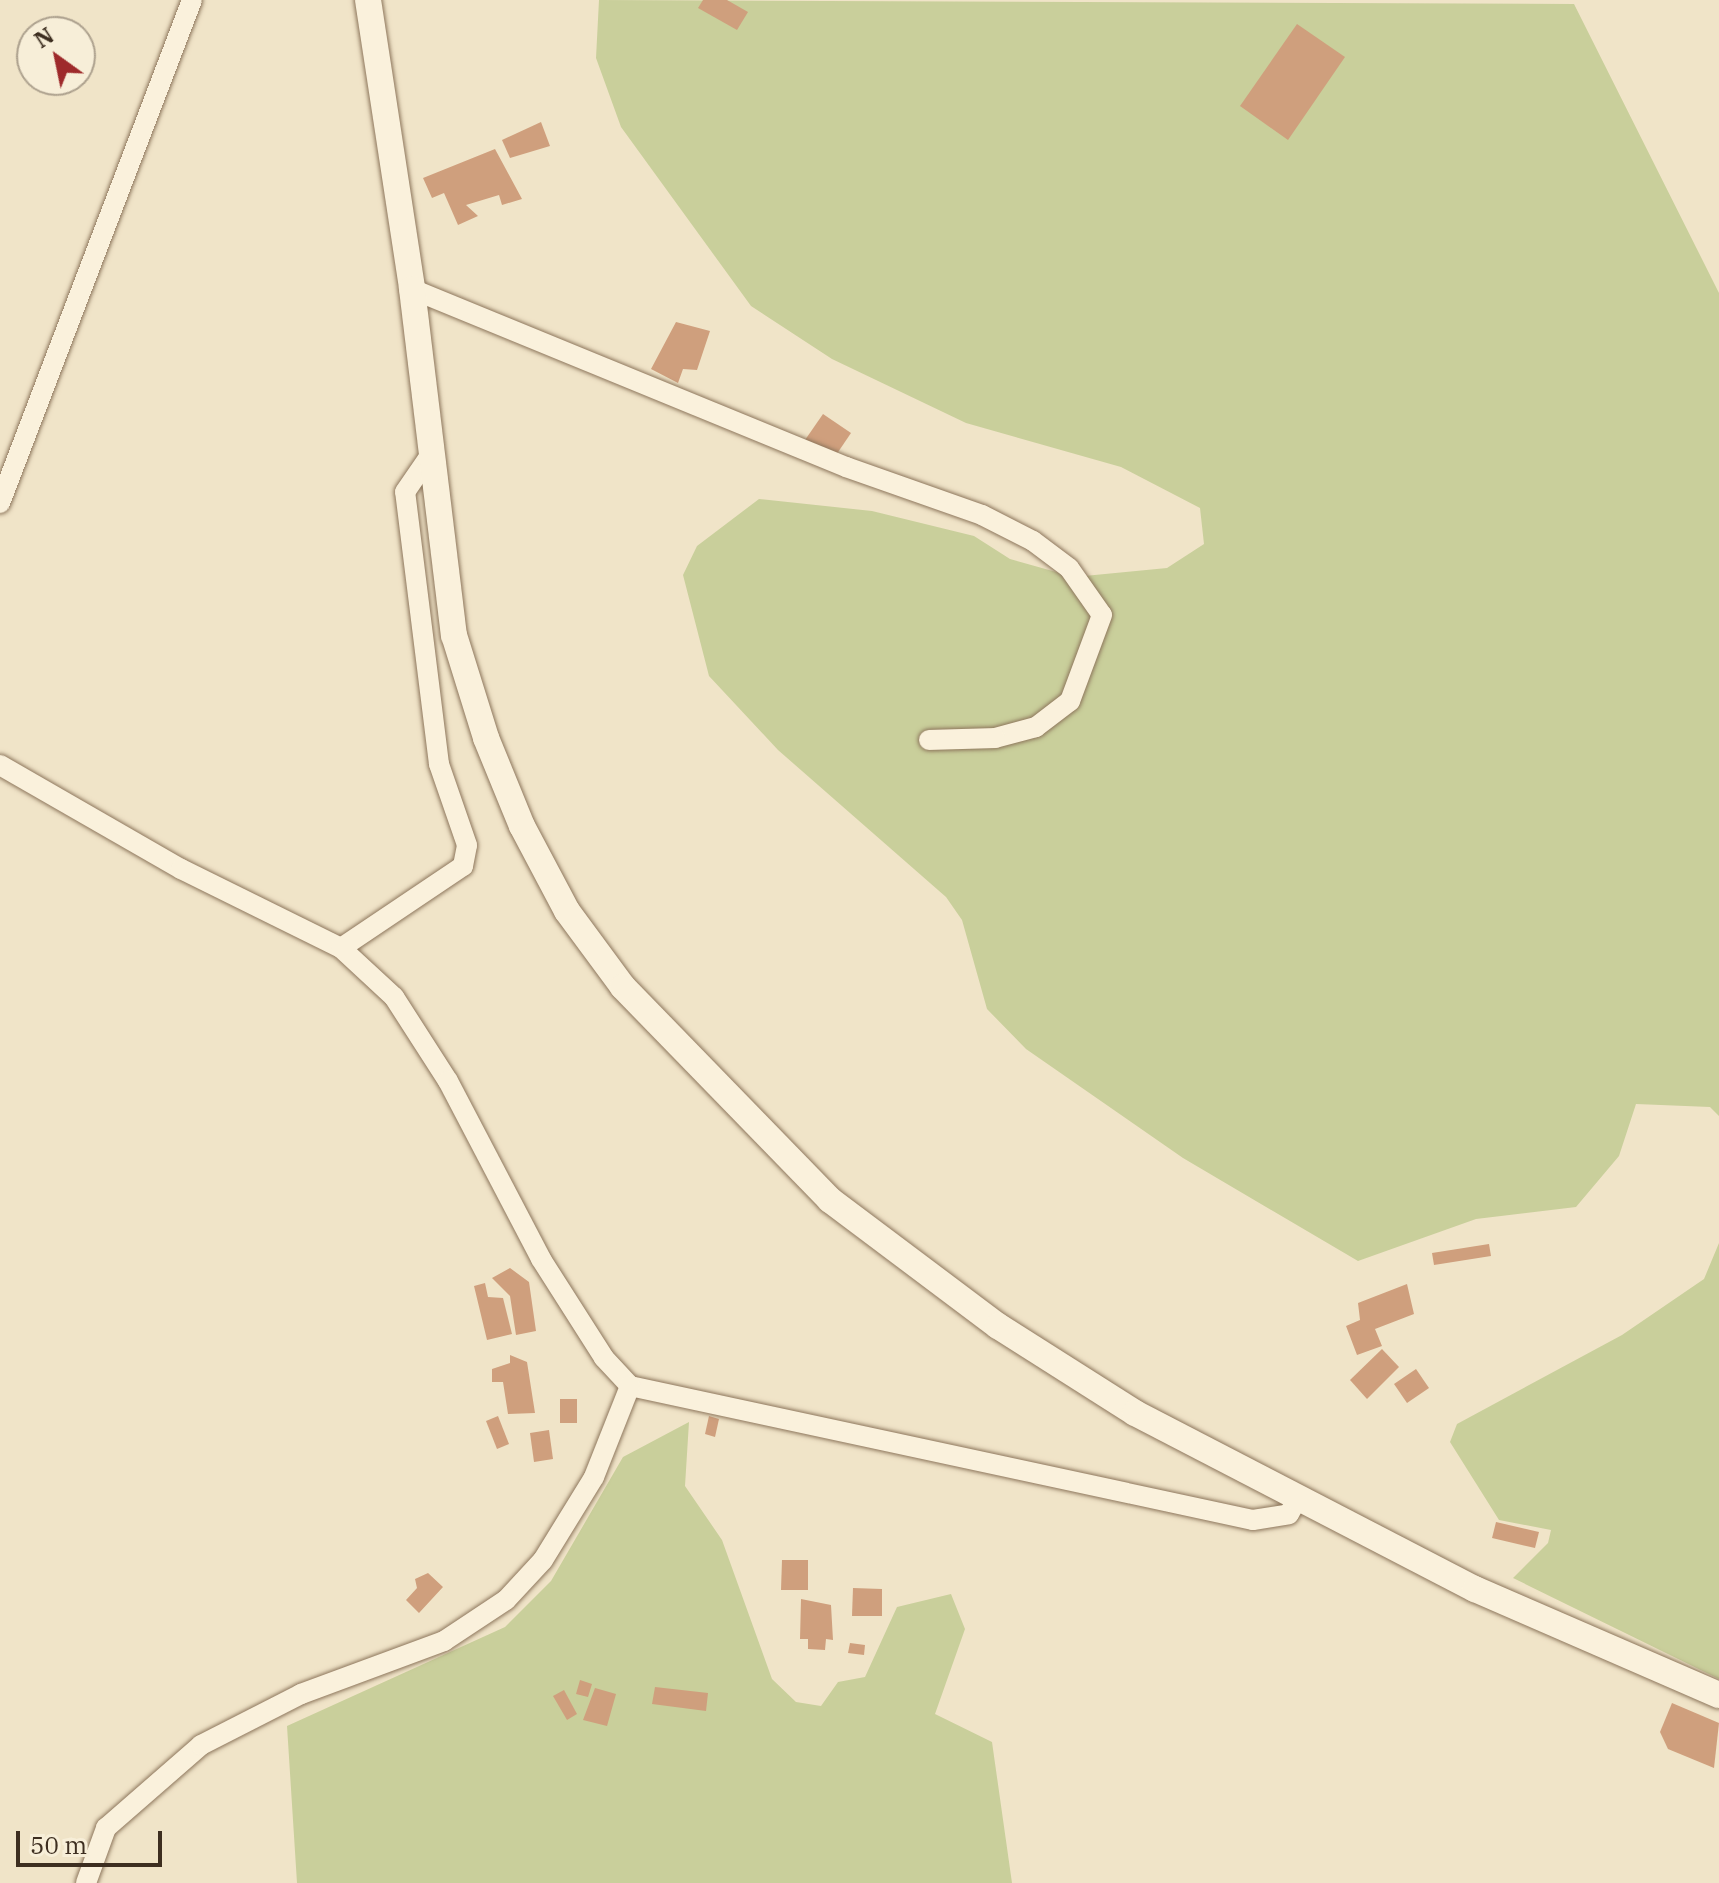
<!DOCTYPE html>
<style>
body{margin:0}
#map{position:relative;width:1719px;height:1883px;overflow:hidden;background:#f0e4c8;font-family:"IBM Plex Serif",serif}
div>[style]{position:absolute}
[style*='--x']{left:calc(var(--x)*1px);top:calc(var(--y)*1px);width:calc(var(--w)*1px);rotate:calc(var(--a)*1deg)}
.green>*{inset:0;background:#c9cf9b}
.building>*{inset:0;background:#cf9f7d}
.roads{filter:drop-shadow(0 0 2px #8d765c) drop-shadow(0 0 2px #8d765c)}
.minor>*{height:20px;margin:-10px;padding:0 10px;transform-origin:10px;border-radius:10px;background:#faf1dc}
.tertiary>*{height:26px;margin:-13px;padding:0 13px;transform-origin:13px;border-radius:13px;background:#faf1dc}
span{translate:-50% -50%;white-space:nowrap;text-align:center;line-height:1.15;-webkit-text-stroke:7px #f7eed8;paint-order:stroke}
.north{position:absolute;left:16px;top:16px;width:80px;height:80px;box-sizing:border-box;background:#f7eed8;border:2px solid #ada18e;border-radius:50%;rotate:327deg;font-size:22px;font-weight:700;line-height:32px;text-align:center;color:#3d2e20}
.north::after{content:'';display:block;margin:auto;width:28px;height:36px;background:#9e2a2b;clip-path:polygon(50% 0,100% 100%,50% 72%,0 100%)}
.scale{position:absolute;left:16px;top:1831px;width:146px;height:36px;box-sizing:border-box;border:4px solid #3d2e20;border-top:0;padding-left:10px;font-size:24px;line-height:28px;white-space:nowrap;color:#3d2e20;-webkit-text-stroke:6px #f7eed8;paint-order:stroke}
</style>
<div id="map">
<div class="green">
<div style="clip-path:polygon(599px 0,1574px 4px,1719px 293px,1719px 1116px,1710px 1107px,1636px 1104px,1619px 1156px,1576px 1207px,1476px 1219px,1358px 1261px,1183px 1158px,1026px 1049px,987px 1009px,962px 920px,946px 897px,778px 750px,709px 676px,683px 575px,697px 546px,759px 499px,872px 511px,974px 536px,1010px 559px,1074px 577px,1167px 568px,1204px 544px,1200px 508px,1121px 467px,966px 423px,832px 359px,751px 306px,621px 127px,596px 58px)"></div>
<div style="clip-path:polygon(1719px 1243px,1719px 1679px,1513px 1578px,1548px 1543px,1551px 1530px,1499px 1520px,1450px 1442px,1457px 1424px,1622px 1335px,1704px 1279px)"></div>
<div style="clip-path:polygon(689px 1422px,685px 1486px,722px 1540px,772px 1679px,796px 1702px,821px 1706px,838px 1682px,865px 1677px,897px 1607px,951px 1594px,965px 1629px,935px 1714px,992px 1742px,1012px 1883px,297px 1883px,287px 1726px,505px 1627px,551px 1581px,623px 1457px)"></div>
</div>
<div class="building">
<div style="clip-path:polygon(703px 0,727px 0,748px 12px,737px 30px,698px 8px)"></div>
<div style="clip-path:polygon(1297px 24px,1345px 57px,1288px 140px,1240px 106px)"></div>
<div style="clip-path:polygon(541px 122px,550px 146px,510px 158px,502px 140px)"></div>
<div style="clip-path:polygon(495px 149px,522px 199px,502px 205px,499px 195px,466px 205px,478px 216px,458px 225px,444px 193px,432px 198px,423px 178px)"></div>
<div style="clip-path:polygon(676px 322px,710px 331px,697px 370px,683px 369px,678px 383px,651px 369px)"></div>
<div style="clip-path:polygon(823px 414px,851px 433px,832px 461px,805px 440px)"></div>
<div style="clip-path:polygon(1489px 1244px,1491px 1256px,1434px 1265px,1432px 1253px)"></div>
<div style="clip-path:polygon(510px 1268px,529px 1282px,536px 1331px,516px 1335px,510px 1296px,492px 1278px)"></div>
<div style="clip-path:polygon(485px 1283px,488px 1297px,503px 1298px,512px 1334px,487px 1340px,474px 1286px)"></div>
<div style="clip-path:polygon(1407px 1284px,1414px 1314px,1375px 1329px,1382px 1346px,1357px 1355px,1346px 1326px,1360px 1320px,1358px 1303px)"></div>
<div style="clip-path:polygon(1382px 1349px,1399px 1367px,1367px 1399px,1350px 1380px)"></div>
<div style="clip-path:polygon(510px 1355px,527px 1362px,535px 1413px,508px 1414px,503px 1382px,492px 1382px,492px 1369px,510px 1363px)"></div>
<div style="clip-path:polygon(1416px 1369px,1429px 1388px,1407px 1403px,1394px 1384px)"></div>
<div style="clip-path:polygon(560px 1399px,577px 1399px,577px 1423px,560px 1423px)"></div>
<div style="clip-path:polygon(498px 1416px,509px 1444px,497px 1449px,486px 1421px)"></div>
<div style="clip-path:polygon(709px 1416px,719px 1419px,715px 1437px,705px 1434px)"></div>
<div style="clip-path:polygon(549px 1430px,553px 1459px,534px 1462px,530px 1433px)"></div>
<div style="clip-path:polygon(1496px 1522px,1539px 1532px,1535px 1548px,1492px 1538px)"></div>
<div style="clip-path:polygon(782px 1560px,808px 1560px,808px 1590px,781px 1590px)"></div>
<div style="clip-path:polygon(428px 1573px,443px 1587px,419px 1613px,406px 1600px,417px 1588px,415px 1579px)"></div>
<div style="clip-path:polygon(853px 1588px,882px 1589px,882px 1616px,852px 1616px)"></div>
<div style="clip-path:polygon(801px 1599px,831px 1605px,833px 1640px,826px 1639px,825px 1650px,808px 1649px,808px 1639px,800px 1639px)"></div>
<div style="clip-path:polygon(850px 1643px,865px 1645px,864px 1655px,848px 1653px)"></div>
<div style="clip-path:polygon(580px 1680px,592px 1684px,588px 1697px,576px 1694px)"></div>
<div style="clip-path:polygon(655px 1687px,708px 1693px,706px 1711px,652px 1704px)"></div>
<div style="clip-path:polygon(595px 1688px,616px 1694px,607px 1726px,583px 1720px)"></div>
<div style="clip-path:polygon(564px 1690px,577px 1714px,567px 1720px,553px 1696px)"></div>
<div style="clip-path:polygon(1672px 1703px,1719px 1723px,1714px 1768px,1668px 1749px,1660px 1732px)"></div>
</div>
<div class="roads">
<div class="minor">
<div style="--x:412;--y:289;--w:469;--a:22.3"></div>
<div style="--x:846;--y:467;--w:144;--a:19.4"></div>
<div style="--x:982;--y:515;--w:57;--a:27"></div>
<div style="--x:1033;--y:541;--w:45;--a:36.9"></div>
<div style="--x:1069;--y:568;--w:57;--a:54.9"></div>
<div style="--x:1102;--y:615;--w:92;--a:110.4"></div>
<div style="--x:1070;--y:701;--w:43;--a:142.6"></div>
<div style="--x:1036;--y:727;--w:42;--a:165"></div>
<div style="--x:995;--y:738;--w:66;--a:178.3"></div>
<div style="--x:0;--y:503;--w:538;--a:-69.11"></div>
<div style="--x:0;--y:765;--w:209;--a:29.9"></div>
<div style="--x:181;--y:869;--w:178;--a:26.3"></div>
<div style="--x:341;--y:948;--w:72;--a:42.8"></div>
<div style="--x:394;--y:997;--w:100;--a:57.3"></div>
<div style="--x:448;--y:1081;--w:201;--a:62.4"></div>
<div style="--x:541;--y:1259;--w:117;--a:57.5"></div>
<div style="--x:604;--y:1358;--w:38;--a:47"></div>
<div style="--x:630;--y:1386;--w:637;--a:12.14"></div>
<div style="--x:1253;--y:1520;--w:36;--a:-9"></div>
<div style="--x:1289;--y:1514;--w:21;--a:-61"></div>
<div style="--x:341;--y:948;--w:147;--a:-33.9"></div>
<div style="--x:463;--y:866;--w:21;--a:-79"></div>
<div style="--x:467;--y:845;--w:86;--a:-109.1"></div>
<div style="--x:439;--y:764;--w:274;--a:-97.1"></div>
<div style="--x:405;--y:492;--w:42;--a:-55.6"></div>
<div style="--x:86;--y:1883;--w:59;--a:-70"></div>
<div style="--x:106;--y:1828;--w:126;--a:-41.1"></div>
<div style="--x:201;--y:1745;--w:112;--a:-27"></div>
<div style="--x:301;--y:1694;--w:153;--a:-20.3"></div>
<div style="--x:444;--y:1641;--w:74;--a:-33.5"></div>
<div style="--x:506;--y:1600;--w:54;--a:-47.2"></div>
<div style="--x:543;--y:1560;--w:97;--a:-58.4"></div>
<div style="--x:594;--y:1477;--w:98;--a:-68.4"></div>
</div>
<div class="tertiary">
<div style="--x:368;--y:0;--w:292;--a:81.3"></div>
<div style="--x:412;--y:289;--w:349;--a:83.1"></div>
<div style="--x:454;--y:635;--w:108;--a:72.7"></div>
<div style="--x:486;--y:738;--w:95;--a:67.8"></div>
<div style="--x:522;--y:826;--w:96;--a:62.1"></div>
<div style="--x:567;--y:911;--w:94;--a:53.6"></div>
<div style="--x:623;--y:987;--w:297;--a:45.8"></div>
<div style="--x:830;--y:1200;--w:210;--a:36.9"></div>
<div style="--x:998;--y:1326;--w:162;--a:32.4"></div>
<div style="--x:1135;--y:1413;--w:383;--a:27.4"></div>
<div style="--x:1475;--y:1589;--w:266;--a:23.5"></div>
</div>
</div>
<div class="north">N</div>
<div class="scale">50 m</div>
</div>
